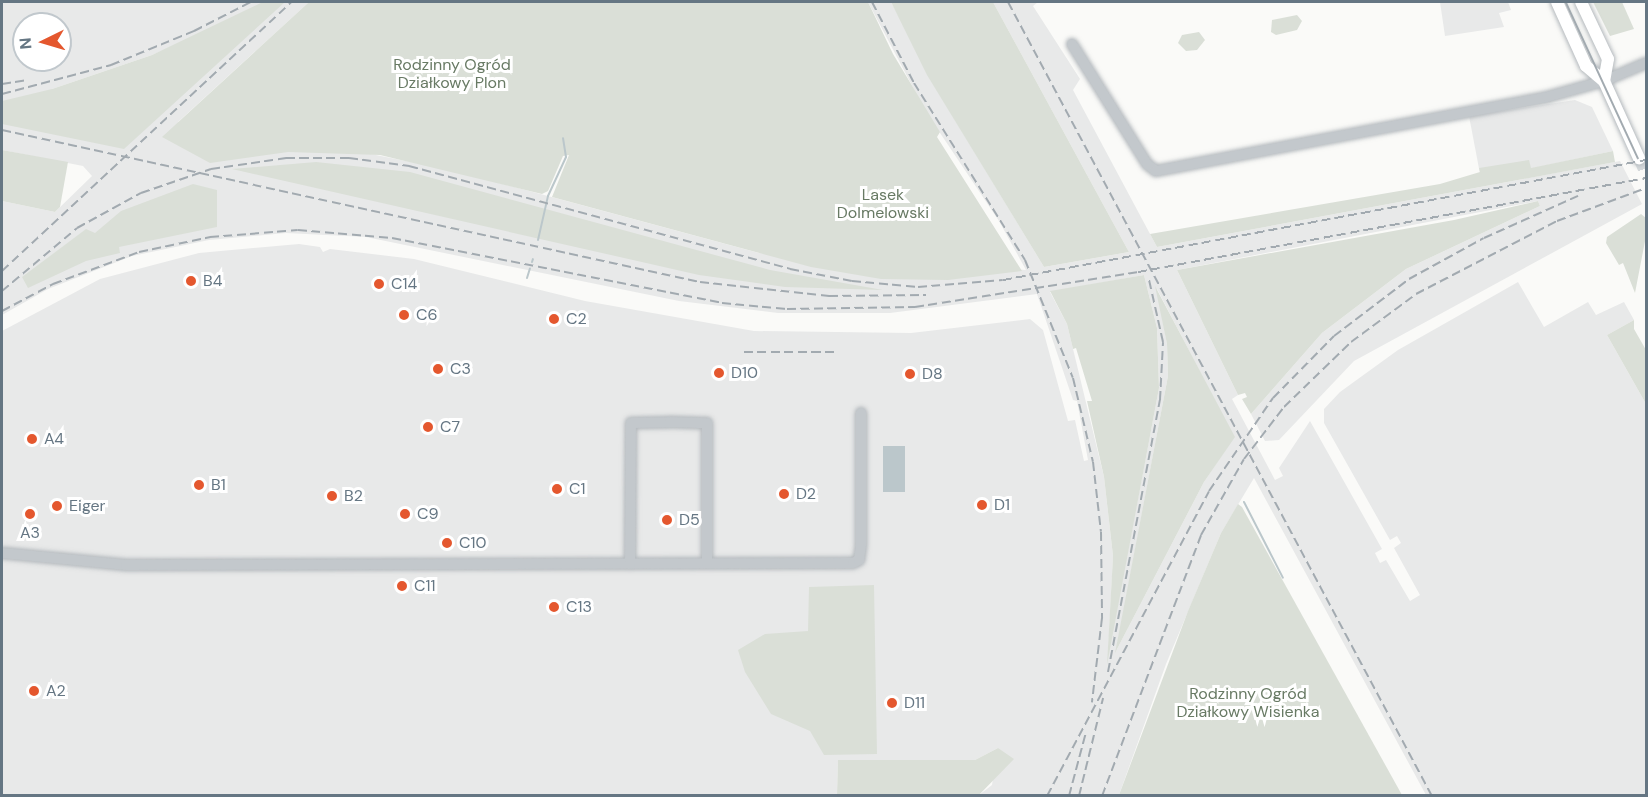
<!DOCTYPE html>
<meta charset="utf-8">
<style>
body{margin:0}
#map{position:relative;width:1648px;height:797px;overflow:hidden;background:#fafaf8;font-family:"DM Sans",sans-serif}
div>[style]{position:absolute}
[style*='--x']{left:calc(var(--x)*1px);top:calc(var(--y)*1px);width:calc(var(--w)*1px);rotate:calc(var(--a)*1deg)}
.built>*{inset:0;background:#e8e9e9}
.green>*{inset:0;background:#dadfd7}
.water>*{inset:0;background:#bbc7cb}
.stream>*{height:2px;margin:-1px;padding:0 1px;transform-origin:1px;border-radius:1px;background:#bbc7cb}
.major-tunnel>*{height:12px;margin-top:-6px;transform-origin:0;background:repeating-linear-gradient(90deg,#d5d9db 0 12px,transparent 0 18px)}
.roads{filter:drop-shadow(0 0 2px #b5babe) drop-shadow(0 0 2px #b5babe)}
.minor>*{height:10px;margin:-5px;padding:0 5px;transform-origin:5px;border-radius:5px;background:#c3c8cc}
.major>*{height:12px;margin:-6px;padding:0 6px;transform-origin:6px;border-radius:6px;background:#fff}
.tram>*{height:1.5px;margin:-0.75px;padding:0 0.75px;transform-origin:0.75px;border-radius:0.75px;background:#a2aab0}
.rail>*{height:2px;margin-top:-1px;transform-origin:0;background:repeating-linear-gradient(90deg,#a2aab0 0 9px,transparent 0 13.5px)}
.dots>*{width:16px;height:16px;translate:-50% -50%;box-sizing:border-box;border:3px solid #fff;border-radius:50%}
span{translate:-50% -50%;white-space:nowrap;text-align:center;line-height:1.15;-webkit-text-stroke:6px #fff;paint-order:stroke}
.park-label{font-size:16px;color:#687a64}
.poi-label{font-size:16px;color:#657683}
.left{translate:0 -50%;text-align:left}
.frame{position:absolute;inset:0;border:3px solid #657683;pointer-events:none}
.north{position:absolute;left:12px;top:12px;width:60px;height:60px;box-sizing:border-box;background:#fff;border:2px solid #c1c8cd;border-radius:50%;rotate:265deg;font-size:16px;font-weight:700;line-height:24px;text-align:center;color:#657683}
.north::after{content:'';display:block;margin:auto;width:21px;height:27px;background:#e4572e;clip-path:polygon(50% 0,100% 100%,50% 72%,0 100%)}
</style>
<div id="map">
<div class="built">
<div style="clip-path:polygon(evenodd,2px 2px,309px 2px,178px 122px,301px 140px,451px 170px,759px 253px,1026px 270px,999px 221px,926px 112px,868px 2px,891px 2px,952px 115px,1044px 267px,1129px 252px,993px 2px,1038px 2px,1033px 6px,1080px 79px,1073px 90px,1157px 247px,1620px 161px,1642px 204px,1354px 361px,1279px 440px,1265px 441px,1251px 414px,1322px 333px,1406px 269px,1540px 206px,1538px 201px,1177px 270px,1238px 395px,1232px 399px,1275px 480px,1283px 476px,1279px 468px,1310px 421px,1382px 549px,1375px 553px,1380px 563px,1386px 560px,1410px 601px,1420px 595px,1394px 548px,1401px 543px,1397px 536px,1390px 540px,1324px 423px,1324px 409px,1340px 392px,1398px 350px,1518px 282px,1544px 327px,1588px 302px,1596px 315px,1624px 302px,1634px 320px,1607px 335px,1646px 404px,1646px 795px,1426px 795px,1254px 478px,1221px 533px,1166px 664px,1119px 795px,979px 795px,992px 785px,998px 748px,975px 760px,838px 761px,837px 796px,2px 795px,2px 331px,100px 279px,199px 253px,299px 244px,320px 247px,323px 252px,330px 249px,414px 259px,585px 301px,754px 331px,911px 333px,1030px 319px,1043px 330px,1068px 421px,1075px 420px,1084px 461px,1088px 460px,1077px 401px,1073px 400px,1037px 294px,890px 313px,778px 313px,679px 301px,366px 237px,286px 233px,209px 240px,132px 256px,48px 289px,2px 315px,2px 201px,55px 212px,92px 176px,83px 166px,2px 150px,2px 2px,24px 24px,60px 24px,60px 60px,24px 60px,24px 24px,2px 2px,203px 33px,130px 138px,52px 89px,152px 55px,203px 33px,2px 2px,1144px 275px,1157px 328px,1159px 388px,1108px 655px,1113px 556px,1104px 477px,1067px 324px,1050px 292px,1144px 275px,2px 2px,1157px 289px,1234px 437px,1204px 482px,1116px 651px,1168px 376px,1167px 344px,1157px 289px)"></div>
<div style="clip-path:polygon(1440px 2px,1508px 2px,1511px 10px,1499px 13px,1504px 27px,1445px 36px)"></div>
<div style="clip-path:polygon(1575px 100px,1592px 107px,1613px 151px,1481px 179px,1469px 116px)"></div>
</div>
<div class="green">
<div style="clip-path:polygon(263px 2px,285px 2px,124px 149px,2px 124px,2px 101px,52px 89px,152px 55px)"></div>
<div style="clip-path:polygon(309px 2px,868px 2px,893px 54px,940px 132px,937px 137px,1022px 271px,948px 280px,881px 279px,811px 267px,552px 197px,569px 155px,563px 156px,548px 191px,542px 194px,380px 155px,288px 152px,210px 163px,162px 137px)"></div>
<div style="clip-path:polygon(891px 2px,993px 2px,1129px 252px,1044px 267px,927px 75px)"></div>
<div style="clip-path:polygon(1593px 2px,1622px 2px,1634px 29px,1610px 36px)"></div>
<div style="clip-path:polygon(1297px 15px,1302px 21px,1297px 30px,1276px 35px,1271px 32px,1272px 20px)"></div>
<div style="clip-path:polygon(1199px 32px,1205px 40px,1197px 50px,1186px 51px,1178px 43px,1182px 35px)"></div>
<div style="clip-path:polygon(2px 150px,68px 162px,60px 207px,55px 212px,2px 201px)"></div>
<div style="clip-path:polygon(1613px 151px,1615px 162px,1157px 247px,1150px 234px,1440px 184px,1480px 172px,1479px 168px,1529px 160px,1531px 168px)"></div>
<div style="clip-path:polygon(316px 162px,410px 172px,770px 270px,883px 290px,785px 287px,699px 275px,232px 169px)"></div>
<div style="clip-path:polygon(193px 184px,217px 190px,217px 227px,119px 247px,120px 253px,86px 261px,28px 288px,22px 277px,86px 229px,95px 233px,121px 211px)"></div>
<div style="clip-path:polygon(1538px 201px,1540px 206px,1406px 269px,1322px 333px,1251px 414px,1242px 399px,1247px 397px,1245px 393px,1238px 395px,1177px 270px,1454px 220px)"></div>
<div style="clip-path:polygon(1641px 214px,1646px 218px,1646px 236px,1635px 293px,1623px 263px,1619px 265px,1606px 243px,1607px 237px)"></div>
<div style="clip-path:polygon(1144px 275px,1157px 328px,1159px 388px,1107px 665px,1113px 556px,1104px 477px,1087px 401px,1092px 401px,1076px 348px,1073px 349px,1067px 324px,1050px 291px)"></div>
<div style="clip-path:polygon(1155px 286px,1235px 437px,1204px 482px,1115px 653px,1168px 376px,1167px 344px)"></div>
<div style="clip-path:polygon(1634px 320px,1634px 329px,1646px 350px,1646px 404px,1607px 335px)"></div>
<div style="clip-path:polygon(1238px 504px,1242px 507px,1402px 795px,1119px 795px,1188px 611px,1221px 533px)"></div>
<div style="clip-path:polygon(874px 585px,877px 754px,824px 755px,810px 731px,771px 714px,745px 672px,738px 650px,765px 634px,808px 631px,809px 587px)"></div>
<div style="clip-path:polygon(998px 748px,1014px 759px,979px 795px,837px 795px,838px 760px,975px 760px)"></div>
</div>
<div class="water">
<div style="clip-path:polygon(883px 446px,905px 446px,905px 492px,883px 492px)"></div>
</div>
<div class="stream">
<div style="--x:538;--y:240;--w:45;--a:-77.2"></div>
<div style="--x:548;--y:196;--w:43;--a:-65.2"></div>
<div style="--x:566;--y:157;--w:19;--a:-99"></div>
<div style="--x:532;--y:262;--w:3;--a:-72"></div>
<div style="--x:527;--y:278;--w:10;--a:-73"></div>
<div style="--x:1244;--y:502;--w:85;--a:62.8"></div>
</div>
<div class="major-tunnel">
<div style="--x:1639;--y:158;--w:17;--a:66"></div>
</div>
<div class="roads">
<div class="minor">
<div style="--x:1072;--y:44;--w:142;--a:58"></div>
<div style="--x:1147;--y:164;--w:11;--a:38"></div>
<div style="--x:1156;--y:171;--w:398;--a:-10.7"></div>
<div style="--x:1547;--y:97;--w:59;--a:-15.7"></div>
<div style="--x:1604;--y:81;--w:46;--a:-23.2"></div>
<div style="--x:2;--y:553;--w:125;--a:5.5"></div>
<div style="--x:126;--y:565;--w:727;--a:-0.16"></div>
<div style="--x:853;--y:563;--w:7;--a:-27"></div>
<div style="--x:859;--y:560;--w:14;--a:-82"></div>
<div style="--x:861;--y:546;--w:133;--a:-90"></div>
<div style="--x:630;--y:564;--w:141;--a:-89.6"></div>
<div style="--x:631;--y:423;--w:39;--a:-1"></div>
<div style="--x:670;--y:422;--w:37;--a:2"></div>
<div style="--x:707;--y:423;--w:140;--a:90"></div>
</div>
<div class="major">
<div style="--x:1557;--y:2;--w:70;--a:65.6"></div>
<div style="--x:1586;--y:66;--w:23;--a:40"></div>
<div style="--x:1604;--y:81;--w:85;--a:65.6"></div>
<div style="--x:1581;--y:2;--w:63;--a:64.7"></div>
<div style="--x:1608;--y:59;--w:22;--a:100"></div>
</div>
</div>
<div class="tram">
<div style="--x:1566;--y:2;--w:172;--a:65.2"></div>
</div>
<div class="rail">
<div style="--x:872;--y:2;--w:91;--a:62.6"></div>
<div style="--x:914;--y:83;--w:209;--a:57.9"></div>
<div style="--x:1025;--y:260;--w:127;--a:67.9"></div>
<div style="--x:1073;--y:378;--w:86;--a:76.6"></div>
<div style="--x:1093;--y:462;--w:70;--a:83.5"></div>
<div style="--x:1101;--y:532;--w:86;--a:89.3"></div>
<div style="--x:1102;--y:618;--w:85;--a:96.8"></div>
<div style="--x:1008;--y:2;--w:900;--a:61.9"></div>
<div style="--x:2;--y:84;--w:26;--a:-9"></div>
<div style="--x:2;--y:94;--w:113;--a:-14.9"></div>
<div style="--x:111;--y:65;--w:90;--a:-22.3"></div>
<div style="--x:194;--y:31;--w:64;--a:-27"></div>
<div style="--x:2;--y:130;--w:714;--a:12.29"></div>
<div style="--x:700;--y:282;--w:130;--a:6.2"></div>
<div style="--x:829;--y:296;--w:97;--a:-0.6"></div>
<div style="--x:2;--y:271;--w:395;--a:-42.9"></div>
<div style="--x:2;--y:291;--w:98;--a:-40"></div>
<div style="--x:77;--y:228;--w:73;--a:-28.7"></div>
<div style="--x:141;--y:193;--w:74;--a:-18.9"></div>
<div style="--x:211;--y:169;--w:76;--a:-8.3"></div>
<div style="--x:286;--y:158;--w:63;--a:0"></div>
<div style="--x:349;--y:158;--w:61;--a:7.6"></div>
<div style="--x:409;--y:166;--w:395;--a:15.1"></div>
<div style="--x:790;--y:269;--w:63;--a:11"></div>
<div style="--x:852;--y:281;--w:66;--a:5.2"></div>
<div style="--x:918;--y:287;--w:85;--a:-4.7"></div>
<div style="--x:1003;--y:280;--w:654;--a:-10.57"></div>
<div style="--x:2;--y:311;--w:58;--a:-27.9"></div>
<div style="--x:53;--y:284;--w:92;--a:-20.4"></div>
<div style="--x:139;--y:252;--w:73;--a:-11.9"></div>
<div style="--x:210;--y:237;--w:88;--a:-4.5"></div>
<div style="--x:298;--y:230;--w:94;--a:4.9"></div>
<div style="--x:392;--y:238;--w:336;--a:11.1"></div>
<div style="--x:722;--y:303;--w:65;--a:5.3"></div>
<div style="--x:787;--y:309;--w:128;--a:-0.9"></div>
<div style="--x:915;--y:307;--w:226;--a:-8.9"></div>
<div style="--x:1138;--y:272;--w:517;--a:-10.48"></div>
<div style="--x:744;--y:352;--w:93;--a:0"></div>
<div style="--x:1108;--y:672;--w:277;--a:-79.2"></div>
<div style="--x:1160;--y:400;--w:58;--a:-87"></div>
<div style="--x:1163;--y:342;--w:64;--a:-102.7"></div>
<div style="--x:1047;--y:796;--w:345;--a:-62"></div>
<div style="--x:1209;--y:491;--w:113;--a:-55.5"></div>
<div style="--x:1273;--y:398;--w:87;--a:-45.5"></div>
<div style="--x:1334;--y:336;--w:94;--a:-37.2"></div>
<div style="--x:1409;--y:279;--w:85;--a:-28.7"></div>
<div style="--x:1484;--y:238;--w:103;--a:-24.1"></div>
<div style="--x:1069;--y:796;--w:66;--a:-75.1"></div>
<div style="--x:1079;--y:796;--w:101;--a:-76.2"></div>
<div style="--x:1102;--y:796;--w:279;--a:-69.2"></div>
<div style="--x:1201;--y:535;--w:87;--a:-60.5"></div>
<div style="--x:1244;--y:459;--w:66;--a:-52.4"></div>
<div style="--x:1284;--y:407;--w:93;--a:-44.1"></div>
<div style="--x:1351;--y:342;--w:81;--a:-36.4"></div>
<div style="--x:1416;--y:294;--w:159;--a:-27.4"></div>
<div style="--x:1557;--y:221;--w:95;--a:-20.3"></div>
</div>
<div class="dots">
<div style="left:191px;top:281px;background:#e4572e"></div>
<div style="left:379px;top:284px;background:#e4572e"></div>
<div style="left:404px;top:315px;background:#e4572e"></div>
<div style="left:554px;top:319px;background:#e4572e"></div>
<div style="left:438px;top:369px;background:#e4572e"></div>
<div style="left:719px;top:373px;background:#e4572e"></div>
<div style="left:910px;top:374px;background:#e4572e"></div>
<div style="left:428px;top:427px;background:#e4572e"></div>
<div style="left:32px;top:439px;background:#e4572e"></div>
<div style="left:199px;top:485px;background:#e4572e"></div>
<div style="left:557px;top:489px;background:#e4572e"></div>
<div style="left:784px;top:494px;background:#e4572e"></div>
<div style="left:332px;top:496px;background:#e4572e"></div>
<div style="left:982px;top:505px;background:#e4572e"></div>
<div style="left:57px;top:506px;background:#e4572e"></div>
<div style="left:30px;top:514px;background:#e4572e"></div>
<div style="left:405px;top:514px;background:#e4572e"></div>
<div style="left:667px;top:520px;background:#e4572e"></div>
<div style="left:447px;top:543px;background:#e4572e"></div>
<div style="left:402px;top:586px;background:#e4572e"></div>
<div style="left:554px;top:607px;background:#e4572e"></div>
<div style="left:34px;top:691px;background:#e4572e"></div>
<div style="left:892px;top:703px;background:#e4572e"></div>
</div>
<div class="park-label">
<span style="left:452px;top:74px">Rodzinny Ogród<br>Działkowy Plon</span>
<span style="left:883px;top:204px">Lasek<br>Dolmelowski</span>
<span style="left:1248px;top:703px">Rodzinny Ogród<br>Działkowy Wisienka</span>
</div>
<div class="poi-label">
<span class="left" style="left:203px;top:281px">B4</span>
<span class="left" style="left:391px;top:284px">C14</span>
<span class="left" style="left:416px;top:315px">C6</span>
<span class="left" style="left:566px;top:319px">C2</span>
<span class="left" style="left:450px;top:369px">C3</span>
<span class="left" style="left:731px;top:373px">D10</span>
<span class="left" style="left:922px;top:374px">D8</span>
<span class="left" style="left:440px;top:427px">C7</span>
<span class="left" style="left:44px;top:439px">A4</span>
<span class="left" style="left:211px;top:485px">B1</span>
<span class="left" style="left:569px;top:489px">C1</span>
<span class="left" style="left:796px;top:494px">D2</span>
<span class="left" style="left:344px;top:496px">B2</span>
<span class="left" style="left:994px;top:505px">D1</span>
<span class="left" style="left:69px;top:506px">Eiger</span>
<span class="left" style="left:417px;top:514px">C9</span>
<span class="left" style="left:679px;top:520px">D5</span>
<span style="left:30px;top:533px">A3</span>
<span class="left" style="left:459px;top:543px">C10</span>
<span class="left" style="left:414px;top:586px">C11</span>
<span class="left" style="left:566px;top:607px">C13</span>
<span class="left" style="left:46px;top:691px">A2</span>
<span class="left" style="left:904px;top:703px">D11</span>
</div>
<div class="frame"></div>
<div class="north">N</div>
</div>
